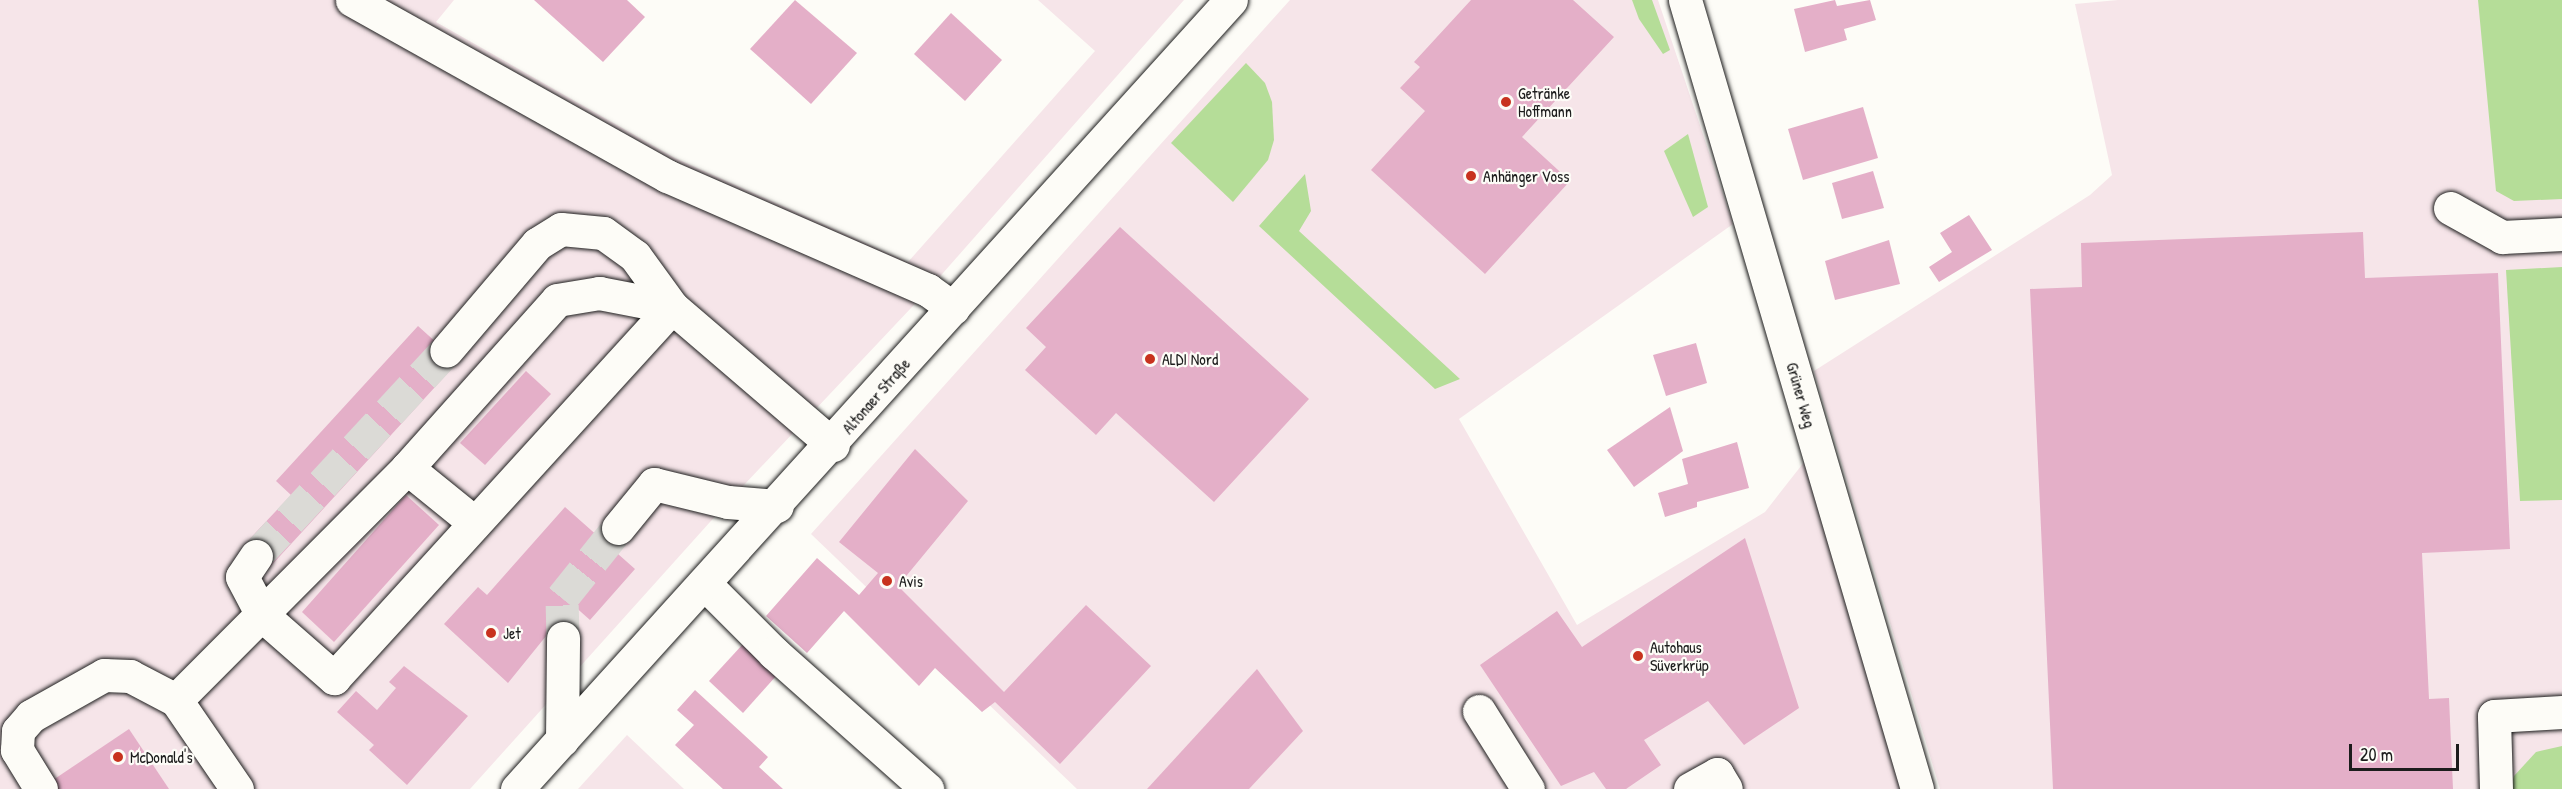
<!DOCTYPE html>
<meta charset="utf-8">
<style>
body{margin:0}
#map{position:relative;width:2562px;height:789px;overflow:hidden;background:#fdfcf7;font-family:"Patrick Hand",sans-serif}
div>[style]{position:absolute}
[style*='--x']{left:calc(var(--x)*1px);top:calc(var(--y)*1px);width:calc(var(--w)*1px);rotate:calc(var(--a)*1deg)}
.built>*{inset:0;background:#f6e5e9}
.green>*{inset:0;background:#b5dd98}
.building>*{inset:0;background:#e4afc8}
.minor-tunnel>*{height:33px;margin-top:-16.5px;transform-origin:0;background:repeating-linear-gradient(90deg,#dbdad6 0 33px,transparent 0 49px)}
.roads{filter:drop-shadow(0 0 2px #1c1c1c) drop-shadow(0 0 2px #1c1c1c)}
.minor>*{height:33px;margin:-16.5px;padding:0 16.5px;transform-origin:16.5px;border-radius:16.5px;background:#fdfcf7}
.major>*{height:33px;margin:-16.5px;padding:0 16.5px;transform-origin:16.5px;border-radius:16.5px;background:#fdfcf7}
.dots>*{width:16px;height:16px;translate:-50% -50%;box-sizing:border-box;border:3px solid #fdfcf7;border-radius:50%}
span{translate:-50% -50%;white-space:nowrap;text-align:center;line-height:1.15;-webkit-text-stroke:4.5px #fdfcf7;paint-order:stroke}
.poi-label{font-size:16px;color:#1c1c1c}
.left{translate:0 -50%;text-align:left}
.street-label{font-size:16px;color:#1c1c1c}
.scale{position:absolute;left:2349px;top:744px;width:110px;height:27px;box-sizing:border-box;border:3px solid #1c1c1c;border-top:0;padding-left:8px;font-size:18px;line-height:21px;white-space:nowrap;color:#1c1c1c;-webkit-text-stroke:4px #fdfcf7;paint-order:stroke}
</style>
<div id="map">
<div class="built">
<div style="clip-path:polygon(0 0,454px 0,436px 22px,675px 158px,908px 262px,1095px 51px,1038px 0,1184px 0,928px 290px,728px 502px,470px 789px,0 789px)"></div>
<div style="clip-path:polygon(1290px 0,1658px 0,1733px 224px,1459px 419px,1577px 625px,1765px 512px,1808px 457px,1904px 789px,1077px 789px,811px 534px)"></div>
<div style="clip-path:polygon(2118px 0,2491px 0,2562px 172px,2562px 789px,1940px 789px,1814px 371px,2090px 195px,2112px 175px,2075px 4px)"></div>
<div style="clip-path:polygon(627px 735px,684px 789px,578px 789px)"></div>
</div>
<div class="green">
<div style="clip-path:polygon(1632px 0,1652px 0,1670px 50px,1663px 54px,1639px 19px)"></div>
<div style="clip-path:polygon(2478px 0,2562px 0,2562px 199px,2514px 201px,2496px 191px)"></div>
<div style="clip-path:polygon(1246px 63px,1265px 83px,1272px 102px,1274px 140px,1268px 160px,1233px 202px,1171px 143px)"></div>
<div style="clip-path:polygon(1688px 134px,1708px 207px,1693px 217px,1664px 151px)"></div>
<div style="clip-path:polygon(1305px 174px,1311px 211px,1299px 231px,1460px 379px,1435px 389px,1259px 226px)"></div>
<div style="clip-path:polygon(2562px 267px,2562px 500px,2520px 501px,2506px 270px)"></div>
<div style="clip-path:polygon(2562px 746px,2562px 789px,2510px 789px,2514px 776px,2536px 752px)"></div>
</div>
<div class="building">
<div style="clip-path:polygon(534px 0,627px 0,645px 17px,603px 62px)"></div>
<div style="clip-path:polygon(795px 0,857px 53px,811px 104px,750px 49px)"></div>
<div style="clip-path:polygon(1471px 0,1573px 0,1614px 37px,1522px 137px,1570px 181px,1485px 274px,1371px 170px,1425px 111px,1400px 88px,1420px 67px,1414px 62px)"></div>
<div style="clip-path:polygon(1835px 0,1837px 6px,1870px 0,1876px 20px,1844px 29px,1847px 40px,1805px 52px,1794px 9px)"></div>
<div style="clip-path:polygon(951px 13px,1002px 60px,965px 101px,914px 54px)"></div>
<div style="clip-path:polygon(1863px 107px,1878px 158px,1803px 180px,1788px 129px)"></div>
<div style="clip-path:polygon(1873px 171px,1884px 208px,1842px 219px,1832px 183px)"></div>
<div style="clip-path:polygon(1969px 215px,1992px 250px,1939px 282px,1929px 267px,1952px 252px,1940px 233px)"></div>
<div style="clip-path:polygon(1120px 227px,1309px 399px,1214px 502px,1116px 413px,1096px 435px,1025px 370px,1046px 347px,1026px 328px)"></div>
<div style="clip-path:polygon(2363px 232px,2365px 278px,2498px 273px,2510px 549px,2422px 553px,2429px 699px,2449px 698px,2453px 789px,2053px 789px,2030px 289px,2082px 287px,2081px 243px)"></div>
<div style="clip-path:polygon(1889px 240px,1900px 284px,1835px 300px,1825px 261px)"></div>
<div style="clip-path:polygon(418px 326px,458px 362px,269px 568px,244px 545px,291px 495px,276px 481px)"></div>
<div style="clip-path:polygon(1696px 343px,1707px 383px,1666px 396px,1653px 355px)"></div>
<div style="clip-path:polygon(526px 371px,551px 394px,485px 465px,460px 443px)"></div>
<div style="clip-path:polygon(1670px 407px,1683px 451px,1634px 487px,1607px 450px)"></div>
<div style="clip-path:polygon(1737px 442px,1749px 488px,1697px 502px,1697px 507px,1665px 517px,1658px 493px,1688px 484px,1682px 459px)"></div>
<div style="clip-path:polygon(915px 449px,968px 501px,898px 586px,1004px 692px,1086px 605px,1151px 666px,1060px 764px,995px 702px,982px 712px,935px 668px,919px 686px,844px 611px,807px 653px,766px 616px,817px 558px,859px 595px,878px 573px,839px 542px)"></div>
<div style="clip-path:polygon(406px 495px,439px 525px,334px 642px,302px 612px)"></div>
<div style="clip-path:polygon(565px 507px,635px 569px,590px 620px,572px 604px,508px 683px,444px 624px,478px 587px,487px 595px)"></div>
<div style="clip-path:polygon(1745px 538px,1799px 708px,1744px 745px,1708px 701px,1644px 740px,1661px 765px,1626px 789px,1606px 789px,1594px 772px,1561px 786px,1480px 665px,1557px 611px,1582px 647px)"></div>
<div style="clip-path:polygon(743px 644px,777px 675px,743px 713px,709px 681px)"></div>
<div style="clip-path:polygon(404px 666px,468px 716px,407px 785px,369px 750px,374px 745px,337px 712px,356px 691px,377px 710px,396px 688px,389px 682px)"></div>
<div style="clip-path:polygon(1257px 669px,1303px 731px,1249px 789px,1147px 789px)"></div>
<div style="clip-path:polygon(695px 690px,768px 757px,759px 767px,783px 789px,723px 789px,675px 745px,694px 725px,677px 710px)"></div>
<div style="clip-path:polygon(129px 729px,169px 789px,50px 789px,47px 784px)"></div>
</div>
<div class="minor-tunnel">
<div style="--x:256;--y:556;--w:280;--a:-47.2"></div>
<div style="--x:563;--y:638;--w:40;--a:-91.4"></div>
<div style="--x:562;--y:598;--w:90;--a:-51.3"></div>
</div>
<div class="roads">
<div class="minor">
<div style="--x:352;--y:0;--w:361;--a:29.2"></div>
<div style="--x:667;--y:176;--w:285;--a:23.6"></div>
<div style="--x:928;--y:290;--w:31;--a:36"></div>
<div style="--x:1685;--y:0;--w:822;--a:73.61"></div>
<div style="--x:2450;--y:208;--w:60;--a:29.1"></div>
<div style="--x:2502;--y:237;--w:60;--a:-2.9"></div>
<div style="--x:407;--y:468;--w:225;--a:-48.2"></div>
<div style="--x:557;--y:300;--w:43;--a:-9.5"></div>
<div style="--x:599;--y:293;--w:74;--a:10.9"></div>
<div style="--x:672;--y:307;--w:212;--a:40.6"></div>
<div style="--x:618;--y:528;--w:57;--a:-50.7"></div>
<div style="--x:654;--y:484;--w:76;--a:13.7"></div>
<div style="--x:728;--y:502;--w:49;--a:4.7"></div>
<div style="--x:256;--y:556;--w:25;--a:124"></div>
<div style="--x:242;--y:577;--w:43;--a:62.2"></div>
<div style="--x:262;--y:615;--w:96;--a:41.2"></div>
<div style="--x:334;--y:678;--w:502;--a:-47.66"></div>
<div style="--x:672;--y:307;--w:63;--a:-126"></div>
<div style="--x:635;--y:256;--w:39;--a:-144"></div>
<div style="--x:603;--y:233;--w:42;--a:-174.6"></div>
<div style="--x:561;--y:229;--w:28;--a:148"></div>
<div style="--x:537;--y:244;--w:140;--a:130.4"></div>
<div style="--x:704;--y:583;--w:99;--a:45"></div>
<div style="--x:774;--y:653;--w:205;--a:41.6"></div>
<div style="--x:176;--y:700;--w:327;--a:-45.1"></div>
<div style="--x:407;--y:468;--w:87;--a:39"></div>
<div style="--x:1479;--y:711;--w:92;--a:57.9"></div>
<div style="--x:562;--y:740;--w:102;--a:-89.4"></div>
<div style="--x:41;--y:789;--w:46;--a:-121.6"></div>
<div style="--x:17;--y:750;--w:19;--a:-87"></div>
<div style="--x:18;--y:731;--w:20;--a:-49"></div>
<div style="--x:31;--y:716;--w:84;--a:-29.3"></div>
<div style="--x:104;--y:675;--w:26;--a:2"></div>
<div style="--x:130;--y:676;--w:52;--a:27.6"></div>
<div style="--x:176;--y:700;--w:108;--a:55.6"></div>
<div style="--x:1690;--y:789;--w:31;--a:-29"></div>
<div style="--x:1717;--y:774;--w:17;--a:59"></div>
<div style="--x:2496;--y:789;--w:73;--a:-91.6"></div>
<div style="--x:2494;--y:716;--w:68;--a:-3.4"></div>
</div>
<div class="major">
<div style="--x:517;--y:789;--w:1064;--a:-47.86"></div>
</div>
</div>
<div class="dots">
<div style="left:1506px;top:102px;background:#c8321e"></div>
<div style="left:1471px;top:176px;background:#c8321e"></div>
<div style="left:1150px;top:359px;background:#c8321e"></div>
<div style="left:887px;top:581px;background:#c8321e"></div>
<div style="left:491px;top:633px;background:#c8321e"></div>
<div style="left:1638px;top:656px;background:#c8321e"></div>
<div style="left:118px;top:757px;background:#c8321e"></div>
</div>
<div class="poi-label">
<span class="left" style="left:1518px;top:102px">Getränke<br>Hoffmann</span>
<span class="left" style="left:1483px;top:176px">Anhänger Voss</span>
<span class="left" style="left:1162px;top:359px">ALDI Nord</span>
<span class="left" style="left:899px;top:581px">Avis</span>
<span class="left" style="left:503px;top:633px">Jet</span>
<span class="left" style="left:1650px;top:656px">Autohaus<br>Süverkrüp</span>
<span class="left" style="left:130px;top:757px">McDonald's</span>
</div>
<div class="street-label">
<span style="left:1801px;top:395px;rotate:74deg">Grüner Weg</span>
<span style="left:876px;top:396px;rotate:-49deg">Altonaer Straße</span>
</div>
<div class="scale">20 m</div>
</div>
